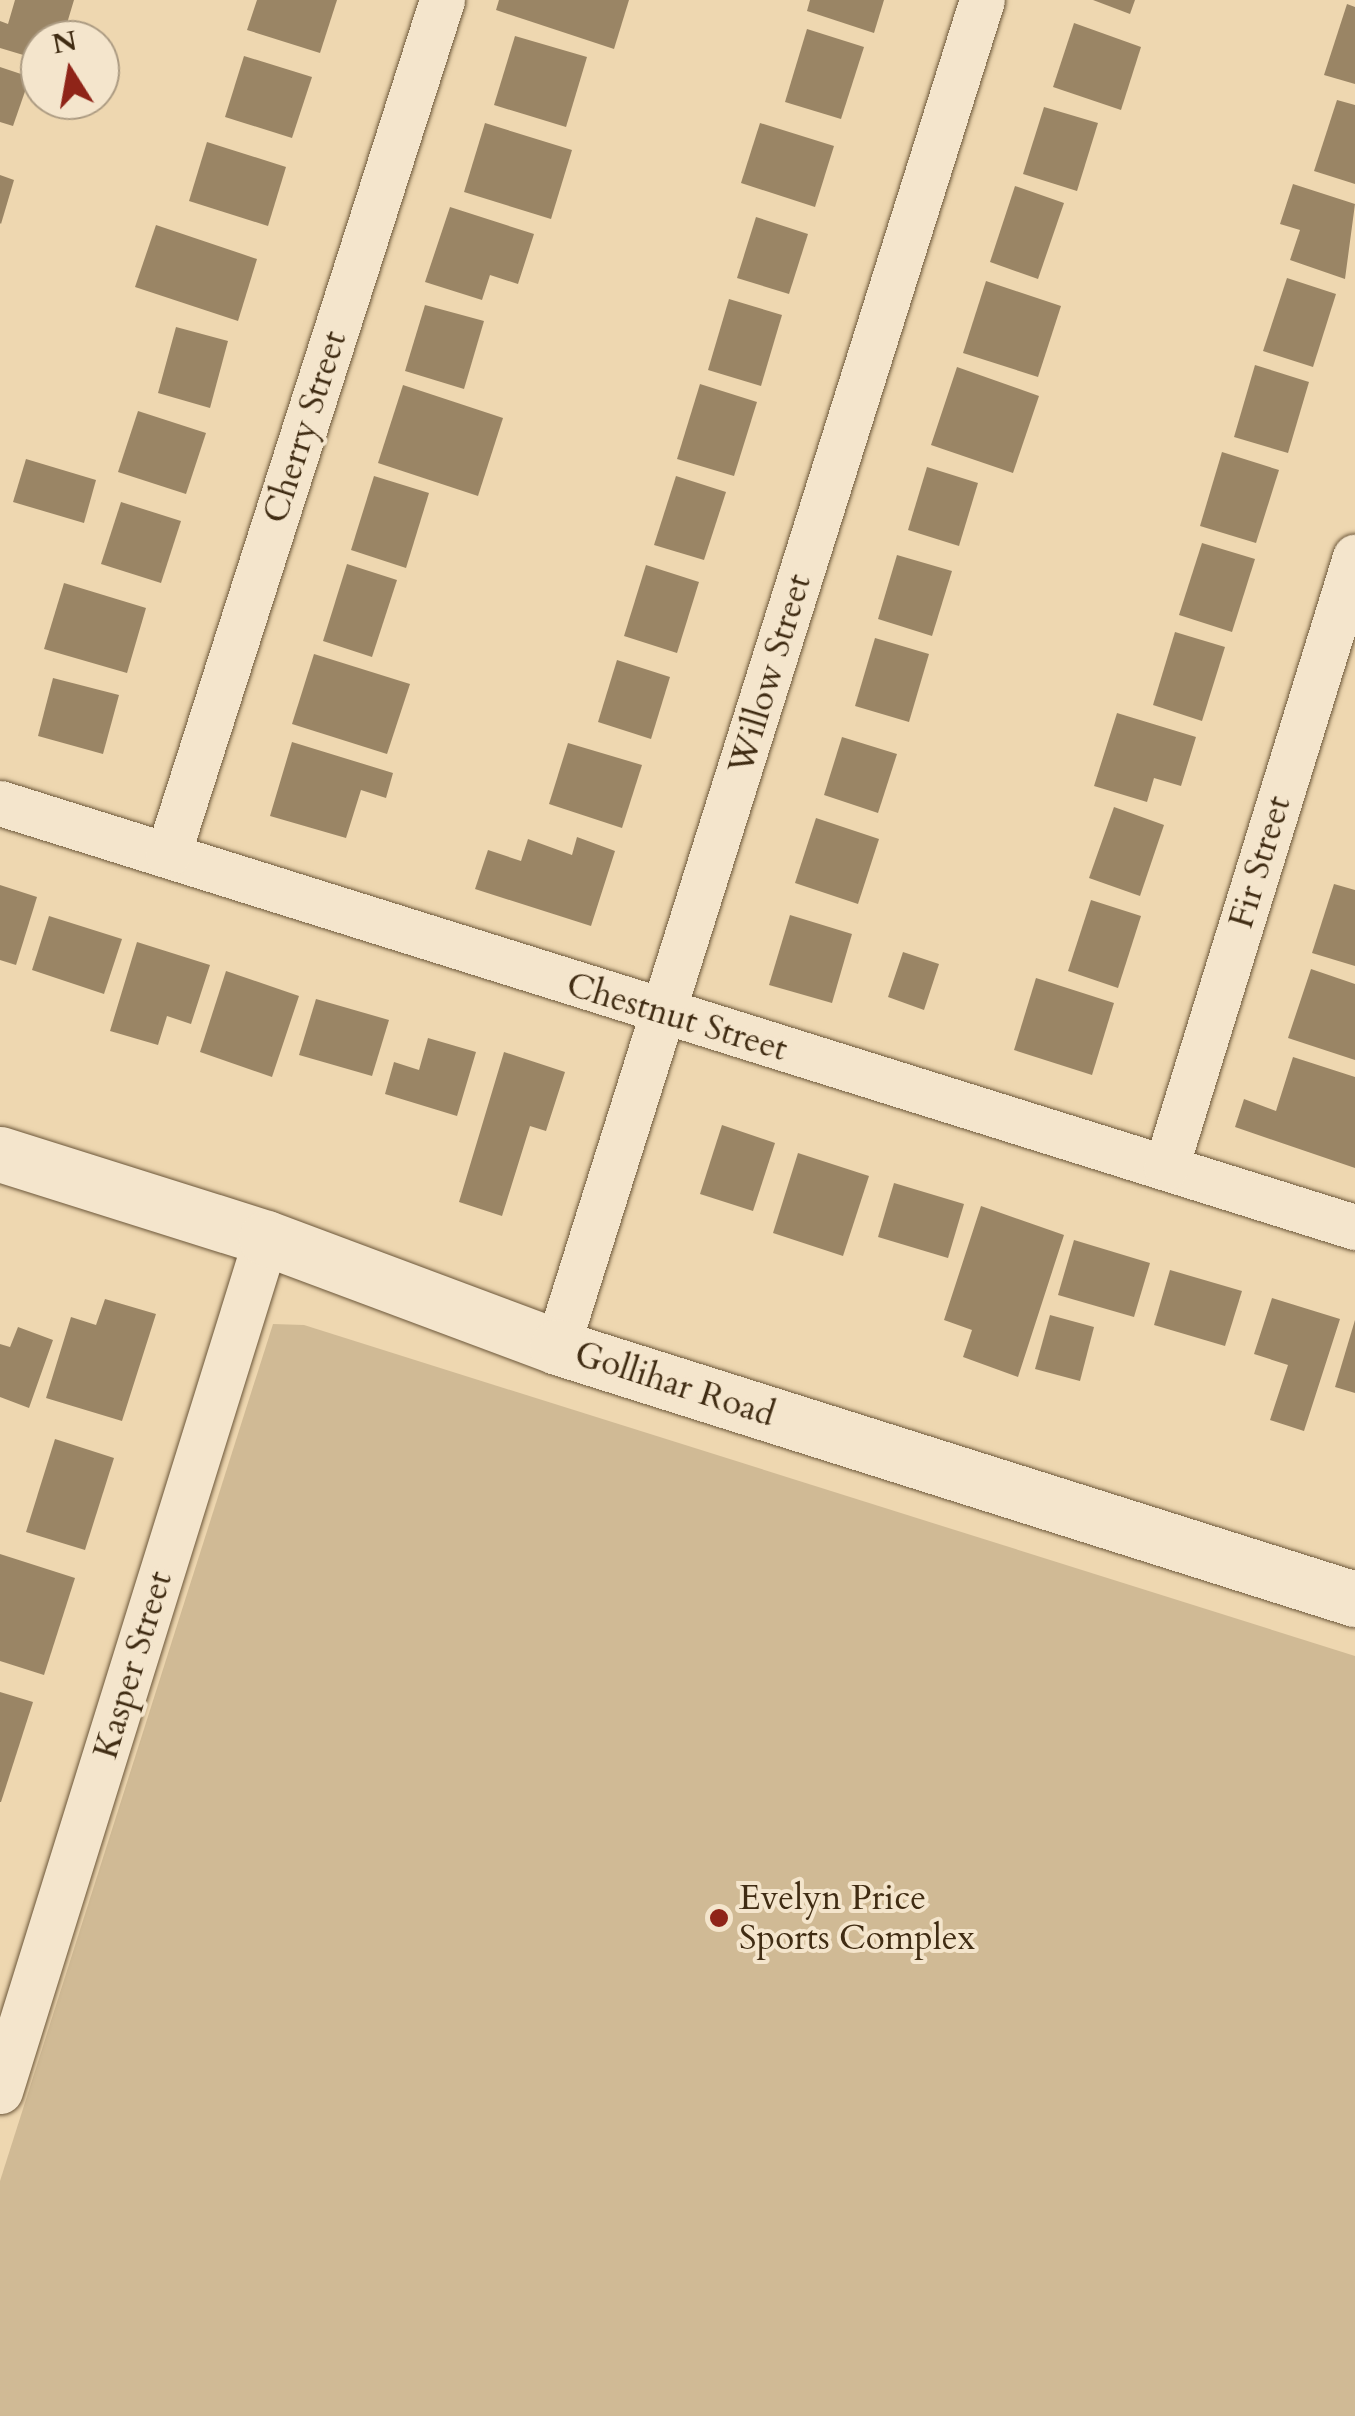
<!DOCTYPE html>
<style>
body{margin:0}
#map{position:relative;width:1355px;height:2416px;overflow:hidden;background:#eed7b0;font-family:Cardo,serif}
div>[style]{position:absolute}
[style*='--x']{left:calc(var(--x)*1px);top:calc(var(--y)*1px);width:calc(var(--w)*1px);rotate:calc(var(--a)*1deg)}
.green>*{inset:0;background:#d0ba95}
.building>*{inset:0;background:#9a8565}
.roads{filter:drop-shadow(0 0 2px #6c573a) drop-shadow(0 0 2px #6c573a)}
.street>*{height:45px;margin:-22.5px;padding:0 22.5px;transform-origin:22.5px;border-radius:22.5px;background:#f4e5cc}
.secondary>*{height:55px;margin:-27.5px;padding:0 27.5px;transform-origin:27.5px;border-radius:27.5px;background:#f4e5cc}
.dots>*{width:28px;height:28px;translate:-50% -50%;box-sizing:border-box;border:5px solid #f4e5cc;border-radius:50%}
span{translate:-50% -50%;white-space:nowrap;text-align:center;line-height:1.15;-webkit-text-stroke:8px #f4e5cc;paint-order:stroke}
.street-label{font-size:35px;color:#402c13}
.poi-label{font-size:35px;color:#402c13}
.left{translate:0 -50%;text-align:left}
.north{position:absolute;left:20px;top:20px;width:100px;height:100px;box-sizing:border-box;background:#f4e5cc;border:2px solid #ac9b82;border-radius:50%;rotate:349deg;font-size:28px;font-weight:700;line-height:40px;text-align:center;color:#402c13}
.north::after{content:'';display:block;margin:auto;width:35px;height:45px;background:#8f2418;clip-path:polygon(50% 0,100% 100%,50% 72%,0 100%)}
</style>
<div id="map">
<div class="green">
<div style="clip-path:polygon(273px 1324px,304px 1325px,1355px 1656px,1355px 2416px,0 2416px,0 2181px)"></div>
</div>
<div class="building">
<div style="clip-path:polygon(15px 0,74px 0,62px 40px,40px 40px,40px 60px,0 48px,0 21px,8px 24px)"></div>
<div style="clip-path:polygon(257px 0,337px 0,320px 53px,247px 30px)"></div>
<div style="clip-path:polygon(499px 0,629px 0,614px 49px,496px 10px)"></div>
<div style="clip-path:polygon(810px 0,884px 0,874px 33px,807px 11px)"></div>
<div style="clip-path:polygon(1093px 0,1135px 0,1130px 14px)"></div>
<div style="clip-path:polygon(1347px 4px,1355px 7px,1355px 84px,1324px 75px)"></div>
<div style="clip-path:polygon(1074px 23px,1141px 47px,1121px 110px,1053px 87px)"></div>
<div style="clip-path:polygon(807px 29px,864px 47px,841px 119px,785px 102px)"></div>
<div style="clip-path:polygon(515px 36px,587px 57px,566px 127px,494px 105px)"></div>
<div style="clip-path:polygon(244px 56px,312px 77px,292px 138px,225px 117px)"></div>
<div style="clip-path:polygon(0 67px,30px 77px,13px 126px,0 122px)"></div>
<div style="clip-path:polygon(1337px 100px,1355px 105px,1355px 184px,1314px 171px)"></div>
<div style="clip-path:polygon(1044px 107px,1098px 123px,1077px 191px,1023px 174px)"></div>
<div style="clip-path:polygon(485px 123px,572px 150px,551px 219px,464px 192px)"></div>
<div style="clip-path:polygon(760px 123px,834px 146px,815px 207px,741px 183px)"></div>
<div style="clip-path:polygon(207px 142px,286px 167px,268px 226px,189px 201px)"></div>
<div style="clip-path:polygon(0 175px,14px 180px,1px 224px,0 223px)"></div>
<div style="clip-path:polygon(1293px 184px,1355px 204px,1345px 279px,1290px 260px,1300px 230px,1280px 224px)"></div>
<div style="clip-path:polygon(1015px 186px,1064px 203px,1038px 279px,990px 262px)"></div>
<div style="clip-path:polygon(450px 207px,534px 234px,518px 284px,490px 275px,482px 300px,425px 282px)"></div>
<div style="clip-path:polygon(756px 217px,808px 234px,789px 294px,737px 278px)"></div>
<div style="clip-path:polygon(156px 225px,257px 259px,238px 321px,135px 287px)"></div>
<div style="clip-path:polygon(1287px 278px,1336px 294px,1313px 367px,1263px 351px)"></div>
<div style="clip-path:polygon(986px 281px,1061px 306px,1038px 377px,963px 353px)"></div>
<div style="clip-path:polygon(729px 299px,782px 315px,761px 386px,708px 370px)"></div>
<div style="clip-path:polygon(425px 305px,484px 321px,464px 389px,405px 371px)"></div>
<div style="clip-path:polygon(176px 327px,228px 341px,210px 408px,158px 393px)"></div>
<div style="clip-path:polygon(1255px 365px,1309px 382px,1288px 453px,1234px 437px)"></div>
<div style="clip-path:polygon(957px 367px,1039px 396px,1013px 473px,931px 445px)"></div>
<div style="clip-path:polygon(700px 384px,757px 402px,734px 476px,677px 459px)"></div>
<div style="clip-path:polygon(403px 385px,503px 418px,478px 496px,378px 463px)"></div>
<div style="clip-path:polygon(138px 411px,206px 433px,186px 494px,118px 472px)"></div>
<div style="clip-path:polygon(1222px 452px,1279px 470px,1256px 543px,1200px 526px)"></div>
<div style="clip-path:polygon(26px 459px,96px 480px,84px 523px,13px 502px)"></div>
<div style="clip-path:polygon(927px 467px,978px 483px,959px 546px,908px 530px)"></div>
<div style="clip-path:polygon(374px 476px,429px 493px,406px 568px,351px 550px)"></div>
<div style="clip-path:polygon(676px 476px,726px 492px,704px 560px,654px 545px)"></div>
<div style="clip-path:polygon(121px 502px,181px 521px,161px 583px,101px 564px)"></div>
<div style="clip-path:polygon(1202px 543px,1255px 559px,1232px 632px,1179px 615px)"></div>
<div style="clip-path:polygon(897px 555px,952px 571px,932px 636px,878px 619px)"></div>
<div style="clip-path:polygon(347px 564px,397px 580px,372px 657px,323px 641px)"></div>
<div style="clip-path:polygon(646px 565px,699px 582px,677px 653px,624px 636px)"></div>
<div style="clip-path:polygon(64px 583px,146px 608px,127px 673px,44px 649px)"></div>
<div style="clip-path:polygon(1175px 632px,1225px 647px,1202px 721px,1153px 705px)"></div>
<div style="clip-path:polygon(875px 638px,929px 654px,909px 722px,855px 706px)"></div>
<div style="clip-path:polygon(314px 654px,410px 684px,387px 754px,292px 724px)"></div>
<div style="clip-path:polygon(617px 660px,670px 677px,651px 739px,598px 722px)"></div>
<div style="clip-path:polygon(53px 678px,119px 695px,103px 754px,38px 736px)"></div>
<div style="clip-path:polygon(1117px 713px,1196px 737px,1181px 786px,1154px 778px,1147px 802px,1094px 786px)"></div>
<div style="clip-path:polygon(842px 737px,897px 754px,878px 813px,824px 795px)"></div>
<div style="clip-path:polygon(292px 742px,393px 773px,386px 798px,361px 790px,346px 838px,270px 816px)"></div>
<div style="clip-path:polygon(568px 743px,642px 765px,622px 828px,549px 804px)"></div>
<div style="clip-path:polygon(1114px 807px,1164px 825px,1140px 896px,1089px 878px)"></div>
<div style="clip-path:polygon(816px 818px,879px 839px,858px 904px,795px 883px)"></div>
<div style="clip-path:polygon(577px 837px,615px 851px,591px 926px,475px 889px,488px 850px,521px 861px,528px 839px,572px 855px)"></div>
<div style="clip-path:polygon(1334px 884px,1355px 890px,1355px 966px,1312px 953px)"></div>
<div style="clip-path:polygon(0 885px,37px 897px,16px 965px,0 960px)"></div>
<div style="clip-path:polygon(1091px 900px,1141px 916px,1118px 988px,1068px 971px)"></div>
<div style="clip-path:polygon(790px 915px,852px 934px,832px 1003px,769px 985px)"></div>
<div style="clip-path:polygon(49px 916px,122px 939px,104px 994px,32px 970px)"></div>
<div style="clip-path:polygon(137px 942px,210px 965px,191px 1024px,167px 1016px,158px 1045px,110px 1031px)"></div>
<div style="clip-path:polygon(903px 952px,939px 964px,924px 1010px,888px 997px)"></div>
<div style="clip-path:polygon(1311px 969px,1355px 984px,1355px 1060px,1288px 1038px)"></div>
<div style="clip-path:polygon(226px 971px,299px 996px,272px 1077px,200px 1052px)"></div>
<div style="clip-path:polygon(1036px 978px,1114px 1003px,1092px 1075px,1014px 1050px)"></div>
<div style="clip-path:polygon(316px 999px,389px 1020px,372px 1076px,299px 1055px)"></div>
<div style="clip-path:polygon(428px 1038px,476px 1052px,457px 1116px,385px 1094px,394px 1062px,419px 1070px)"></div>
<div style="clip-path:polygon(504px 1052px,565px 1072px,546px 1131px,530px 1126px,502px 1216px,459px 1202px)"></div>
<div style="clip-path:polygon(1293px 1057px,1355px 1077px,1355px 1168px,1235px 1127px,1244px 1099px,1276px 1111px)"></div>
<div style="clip-path:polygon(722px 1125px,775px 1143px,753px 1211px,700px 1194px)"></div>
<div style="clip-path:polygon(798px 1153px,869px 1176px,843px 1256px,773px 1233px)"></div>
<div style="clip-path:polygon(894px 1183px,964px 1204px,948px 1258px,878px 1237px)"></div>
<div style="clip-path:polygon(981px 1206px,1064px 1235px,1018px 1377px,963px 1357px,972px 1330px,944px 1320px)"></div>
<div style="clip-path:polygon(1074px 1240px,1150px 1263px,1134px 1317px,1058px 1295px)"></div>
<div style="clip-path:polygon(1170px 1270px,1242px 1291px,1225px 1346px,1154px 1325px)"></div>
<div style="clip-path:polygon(1272px 1298px,1340px 1319px,1304px 1431px,1270px 1420px,1288px 1365px,1254px 1354px)"></div>
<div style="clip-path:polygon(105px 1299px,156px 1314px,122px 1421px,46px 1398px,71px 1317px,96px 1325px)"></div>
<div style="clip-path:polygon(1050px 1315px,1094px 1327px,1080px 1381px,1035px 1369px)"></div>
<div style="clip-path:polygon(1355px 1320px,1355px 1393px,1335px 1387px)"></div>
<div style="clip-path:polygon(18px 1327px,53px 1340px,29px 1408px,0 1397px,0 1344px,10px 1347px)"></div>
<div style="clip-path:polygon(55px 1439px,114px 1458px,85px 1550px,26px 1532px)"></div>
<div style="clip-path:polygon(0 1554px,75px 1578px,44px 1675px,0 1661px)"></div>
<div style="clip-path:polygon(0 1692px,33px 1702px,1px 1802px,0 1802px)"></div>
</div>
<div class="roads">
<div class="street">
<div style="--x:0;--y:803;--w:1420;--a:17.38"></div>
<div style="--x:168;--y:854;--w:897;--a:-72.21"></div>
<div style="--x:1166;--y:1167;--w:639;--a:-72.79"></div>
<div style="--x:557;--y:1347;--w:1412;--a:-72.49"></div>
<div style="--x:0;--y:2091;--w:894;--a:-72.68"></div>
</div>
<div class="secondary">
<div style="--x:0;--y:1154;--w:279;--a:17.5"></div>
<div style="--x:266;--y:1238;--w:311;--a:20.5"></div>
<div style="--x:557;--y:1347;--w:837;--a:17.53"></div>
</div>
</div>
<div class="dots">
<div style="left:719px;top:1918px;background:#8f2418"></div>
</div>
<div class="street-label">
<span style="left:305px;top:427px;rotate:-72deg">Cherry Street</span>
<span style="left:770px;top:674px;rotate:-73deg">Willow Street</span>
<span style="left:1260px;top:862px;rotate:-73deg">Fir Street</span>
<span style="left:677px;top:1017px;rotate:17deg">Chestnut Street</span>
<span style="left:675px;top:1384px;rotate:18deg">Gollihar Road</span>
<span style="left:133px;top:1665px;rotate:-73deg">Kasper Street</span>
</div>
<div class="poi-label">
<span class="left" style="left:739px;top:1918px">Evelyn Price<br>Sports Complex</span>
</div>
<div class="north">N</div>
</div>
